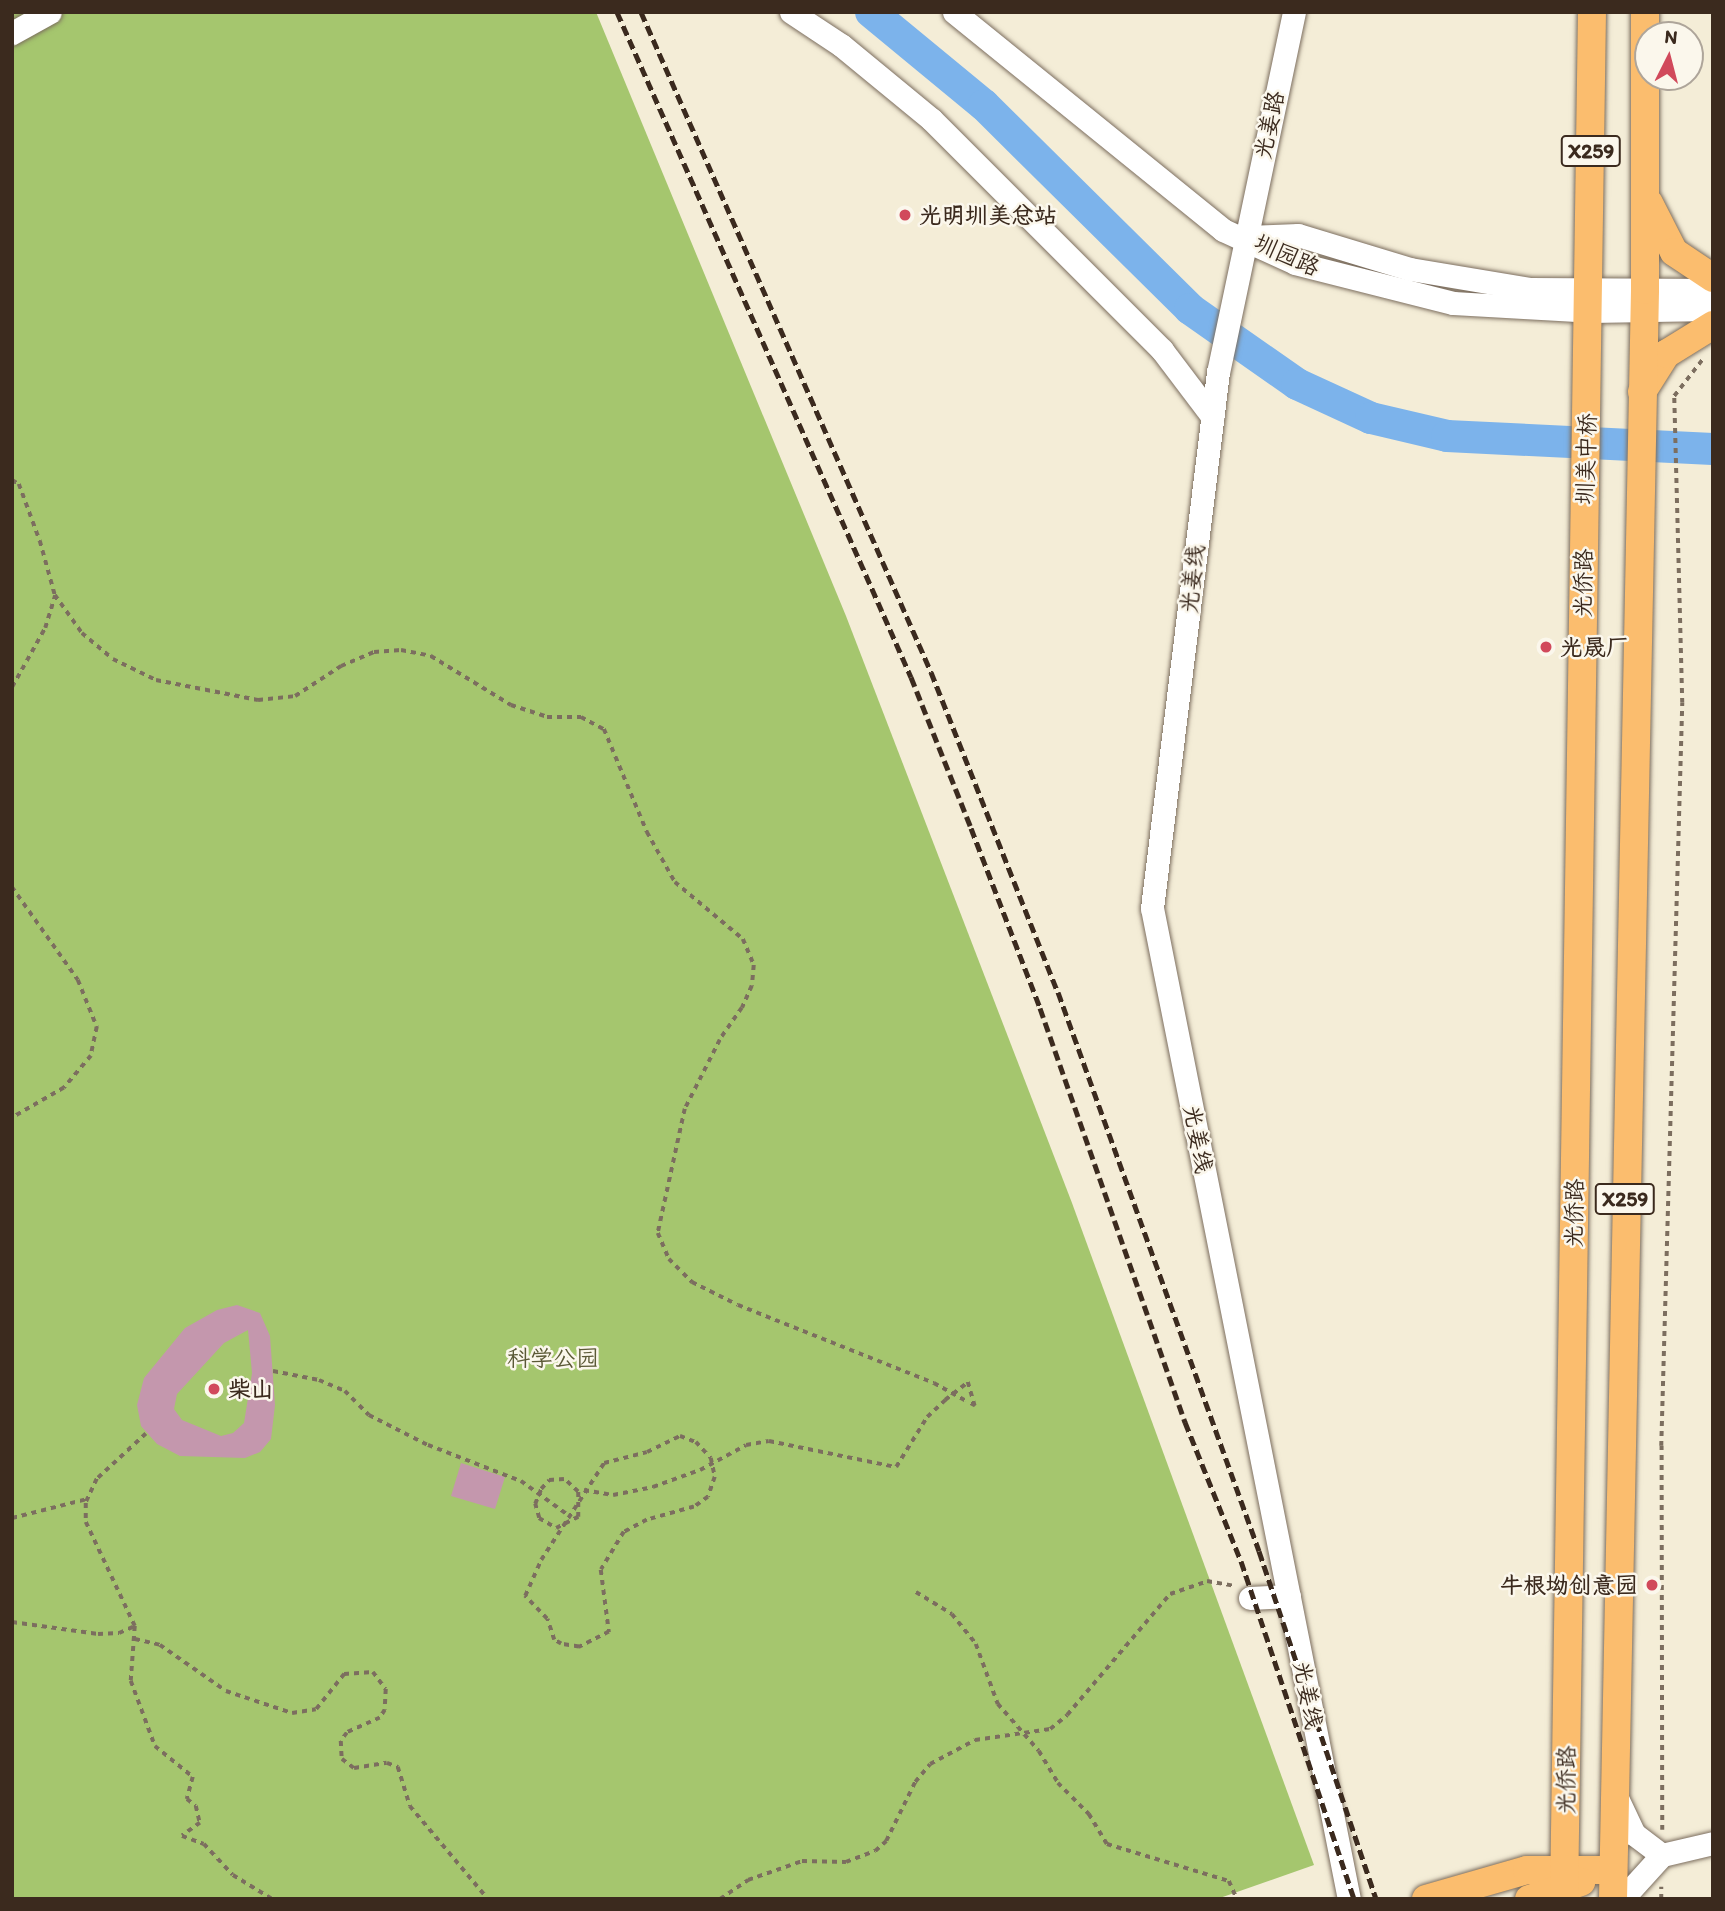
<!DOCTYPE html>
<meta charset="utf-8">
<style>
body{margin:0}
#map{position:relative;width:1725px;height:1911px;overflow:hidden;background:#f4edd7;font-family:Itim,"LXGW WenKai TC",sans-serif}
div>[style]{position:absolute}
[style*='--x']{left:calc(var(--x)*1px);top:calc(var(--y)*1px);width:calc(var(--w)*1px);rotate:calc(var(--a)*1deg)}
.green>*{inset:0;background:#a5c66e}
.river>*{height:32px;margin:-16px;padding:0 16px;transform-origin:16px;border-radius:16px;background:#7cb3eb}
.building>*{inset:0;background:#c497ad}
.path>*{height:3.5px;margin-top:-1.75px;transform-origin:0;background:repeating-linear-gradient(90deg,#7c6e5f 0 5px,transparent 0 10px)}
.roads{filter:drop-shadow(0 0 2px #7c6e5f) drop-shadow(0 0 2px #7c6e5f)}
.minor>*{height:23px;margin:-11.5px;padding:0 11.5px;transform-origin:11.5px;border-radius:11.5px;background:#fff}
.major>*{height:28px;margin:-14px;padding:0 14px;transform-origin:14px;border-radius:14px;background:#fbbd6e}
.rail>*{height:5px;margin-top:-2.5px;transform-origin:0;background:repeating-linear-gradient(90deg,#3b2a1e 0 10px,transparent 0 15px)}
.path-bridge>*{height:3.5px;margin-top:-1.75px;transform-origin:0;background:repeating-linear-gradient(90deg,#7c6e5f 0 5px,transparent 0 10px)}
.dots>*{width:19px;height:19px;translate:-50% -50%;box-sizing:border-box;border:4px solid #fbf7ec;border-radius:50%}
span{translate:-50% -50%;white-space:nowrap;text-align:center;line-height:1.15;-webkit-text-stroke:5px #fbf7ec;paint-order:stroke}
.shield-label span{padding:2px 5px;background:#fbf7ec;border:2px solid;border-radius:5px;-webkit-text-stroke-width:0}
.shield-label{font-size:21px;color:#3b2a1e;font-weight:700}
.street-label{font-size:23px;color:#3b2a1e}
.poi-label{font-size:23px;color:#3b2a1e;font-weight:700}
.left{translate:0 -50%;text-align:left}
.right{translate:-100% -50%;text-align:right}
.park-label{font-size:23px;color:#5b5936}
.frame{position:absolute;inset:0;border:14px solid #3b2a1e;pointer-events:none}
.north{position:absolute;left:1634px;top:21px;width:70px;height:70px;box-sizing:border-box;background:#fbf7ec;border:2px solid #aea59a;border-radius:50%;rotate:6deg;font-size:19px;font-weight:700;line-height:28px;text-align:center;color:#3b2a1e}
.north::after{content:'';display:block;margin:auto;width:24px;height:32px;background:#d1495b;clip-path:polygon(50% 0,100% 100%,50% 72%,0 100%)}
</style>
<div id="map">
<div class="green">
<div style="clip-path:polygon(12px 12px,596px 12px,846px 616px,1072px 1203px,1314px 1865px,1217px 1899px,12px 1899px)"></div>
</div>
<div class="river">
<div style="--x:871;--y:12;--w:146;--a:39.5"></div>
<div style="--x:984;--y:105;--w:290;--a:44.7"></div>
<div style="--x:1190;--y:309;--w:131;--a:35"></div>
<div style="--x:1297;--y:384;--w:81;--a:24.7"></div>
<div style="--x:1371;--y:418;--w:78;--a:13.3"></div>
<div style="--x:1447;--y:436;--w:266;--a:2.8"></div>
</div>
<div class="building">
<div style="clip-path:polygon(evenodd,237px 1305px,260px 1313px,270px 1336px,275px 1405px,271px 1439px,260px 1452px,245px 1458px,180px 1456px,157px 1444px,141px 1426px,137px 1405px,144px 1378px,185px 1328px,217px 1310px,237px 1305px,248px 1330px,252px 1373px,244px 1423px,233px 1433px,221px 1436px,182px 1420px,174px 1409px,177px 1394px,224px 1343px,248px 1330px)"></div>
<div style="clip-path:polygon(461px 1463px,505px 1477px,495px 1509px,451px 1496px)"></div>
</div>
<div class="path">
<div style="--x:12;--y:480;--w:8;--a:30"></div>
<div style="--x:19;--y:484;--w:61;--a:69.8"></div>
<div style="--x:40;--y:541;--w:56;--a:74.5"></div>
<div style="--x:55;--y:595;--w:47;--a:54.6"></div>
<div style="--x:82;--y:633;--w:40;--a:40"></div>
<div style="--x:113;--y:659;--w:48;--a:26"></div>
<div style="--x:156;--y:680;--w:104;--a:11.1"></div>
<div style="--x:258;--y:700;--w:37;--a:-6"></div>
<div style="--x:295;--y:696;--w:55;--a:-33.1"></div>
<div style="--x:341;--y:666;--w:36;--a:-23"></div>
<div style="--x:374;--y:652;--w:27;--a:-4"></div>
<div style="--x:401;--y:650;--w:31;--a:11"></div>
<div style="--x:431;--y:656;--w:94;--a:31.5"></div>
<div style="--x:511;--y:705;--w:38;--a:18"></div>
<div style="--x:547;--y:717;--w:34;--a:0"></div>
<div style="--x:581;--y:717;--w:26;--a:28"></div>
<div style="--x:604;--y:729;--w:112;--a:67.3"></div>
<div style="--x:647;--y:832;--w:57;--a:60.8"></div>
<div style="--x:675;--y:882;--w:89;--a:40"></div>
<div style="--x:743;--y:939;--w:28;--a:67"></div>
<div style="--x:754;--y:965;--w:21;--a:95"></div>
<div style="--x:752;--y:986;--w:24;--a:114"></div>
<div style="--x:742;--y:1008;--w:39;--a:125"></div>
<div style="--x:720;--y:1040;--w:77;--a:116.9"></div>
<div style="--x:685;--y:1109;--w:127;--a:102.3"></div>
<div style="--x:658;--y:1233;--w:28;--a:67"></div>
<div style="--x:669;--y:1259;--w:33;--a:45"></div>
<div style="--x:692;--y:1282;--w:51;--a:26.6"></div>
<div style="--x:738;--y:1305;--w:211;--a:21.7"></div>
<div style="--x:934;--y:1383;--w:37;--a:29"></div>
<div style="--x:12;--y:687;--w:68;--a:-60.8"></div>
<div style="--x:45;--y:628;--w:34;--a:-73"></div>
<div style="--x:12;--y:887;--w:114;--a:54.6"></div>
<div style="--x:78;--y:980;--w:51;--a:68"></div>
<div style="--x:97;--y:1027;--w:30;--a:102"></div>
<div style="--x:91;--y:1056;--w:42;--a:130.2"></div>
<div style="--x:64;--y:1088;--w:60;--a:150"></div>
<div style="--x:273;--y:1371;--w:47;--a:11.1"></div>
<div style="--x:319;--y:1380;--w:28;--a:23"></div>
<div style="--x:345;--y:1391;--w:34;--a:45"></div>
<div style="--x:369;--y:1415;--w:66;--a:27"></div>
<div style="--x:428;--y:1445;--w:100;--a:21.2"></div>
<div style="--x:521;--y:1481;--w:58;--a:35.9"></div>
<div style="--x:146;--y:1434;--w:67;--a:137.4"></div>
<div style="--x:97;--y:1479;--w:26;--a:115"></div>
<div style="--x:86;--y:1503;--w:19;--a:90"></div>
<div style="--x:86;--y:1522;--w:115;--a:64.8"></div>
<div style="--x:135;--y:1626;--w:55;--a:94.2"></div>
<div style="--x:131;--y:1681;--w:69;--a:69.7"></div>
<div style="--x:155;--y:1746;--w:49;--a:39.2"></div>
<div style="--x:193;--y:1777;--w:23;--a:105"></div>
<div style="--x:187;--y:1799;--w:11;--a:38"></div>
<div style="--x:196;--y:1806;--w:17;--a:77"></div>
<div style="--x:200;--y:1823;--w:22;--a:144"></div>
<div style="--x:182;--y:1836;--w:23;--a:20"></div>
<div style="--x:204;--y:1844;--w:42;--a:46.9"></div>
<div style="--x:233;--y:1875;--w:46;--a:31.6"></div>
<div style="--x:584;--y:1490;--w:29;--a:10"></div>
<div style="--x:613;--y:1495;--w:41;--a:-11.3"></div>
<div style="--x:653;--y:1487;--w:50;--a:-19.9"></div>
<div style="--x:700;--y:1470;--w:52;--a:-28.5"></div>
<div style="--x:746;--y:1445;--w:23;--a:-10"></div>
<div style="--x:769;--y:1441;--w:130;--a:11.6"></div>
<div style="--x:896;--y:1467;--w:59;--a:-58.2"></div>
<div style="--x:927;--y:1417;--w:25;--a:-43"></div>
<div style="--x:12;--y:1518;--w:77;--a:-14.2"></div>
<div style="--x:539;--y:1518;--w:15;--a:-106"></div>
<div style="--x:535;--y:1504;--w:16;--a:-68"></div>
<div style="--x:541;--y:1489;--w:12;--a:-48"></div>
<div style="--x:549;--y:1480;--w:15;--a:-4"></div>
<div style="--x:916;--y:1592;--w:42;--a:31.4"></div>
<div style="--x:952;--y:1614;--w:38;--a:51"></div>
<div style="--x:976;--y:1644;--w:64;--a:69.9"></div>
<div style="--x:998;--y:1704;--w:62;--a:48.9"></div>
<div style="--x:1039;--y:1751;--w:37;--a:59"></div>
<div style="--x:1058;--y:1783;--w:44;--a:45"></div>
<div style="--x:1089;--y:1814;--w:35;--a:59"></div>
<div style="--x:1107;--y:1844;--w:127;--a:16.9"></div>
<div style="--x:1229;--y:1881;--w:20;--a:66"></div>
<div style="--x:12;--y:1622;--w:87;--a:7.9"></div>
<div style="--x:98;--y:1634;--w:21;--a:-3"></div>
<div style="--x:119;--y:1633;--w:17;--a:-24"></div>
<div style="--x:135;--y:1639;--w:26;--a:13"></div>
<div style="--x:160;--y:1645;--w:80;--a:34.9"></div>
<div style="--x:226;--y:1691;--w:70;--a:18.4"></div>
<div style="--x:292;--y:1713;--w:24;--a:-9"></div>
<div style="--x:316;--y:1709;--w:45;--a:-51.3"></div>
<div style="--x:344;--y:1674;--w:29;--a:-4"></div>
<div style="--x:373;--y:1672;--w:21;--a:53"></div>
<div style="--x:386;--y:1689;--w:21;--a:93"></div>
<div style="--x:385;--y:1710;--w:9;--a:122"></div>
<div style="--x:380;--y:1718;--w:36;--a:156"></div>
<div style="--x:347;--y:1733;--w:10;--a:127"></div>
<div style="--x:341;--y:1741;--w:18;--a:87"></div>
<div style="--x:342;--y:1759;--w:15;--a:37"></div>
<div style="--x:354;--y:1768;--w:33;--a:-9"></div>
<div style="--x:387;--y:1763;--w:12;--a:20"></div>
<div style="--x:398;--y:1767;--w:41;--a:72.9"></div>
<div style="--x:410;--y:1806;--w:121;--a:50"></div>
<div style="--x:1662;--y:1830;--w:384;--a:-90.1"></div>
<div style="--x:1661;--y:1446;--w:743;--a:-88.38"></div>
<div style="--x:1682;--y:703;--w:307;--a:-91.5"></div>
<div style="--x:1674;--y:396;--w:46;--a:-52.1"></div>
<div style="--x:720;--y:1899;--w:34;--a:-34"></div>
<div style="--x:748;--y:1880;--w:57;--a:-19.4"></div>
<div style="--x:802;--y:1861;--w:44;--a:1.3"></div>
<div style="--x:846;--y:1862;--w:31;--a:-21"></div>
<div style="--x:875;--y:1851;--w:15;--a:-42"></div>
<div style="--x:886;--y:1841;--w:66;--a:-63.8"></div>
<div style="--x:915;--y:1782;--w:23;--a:-50"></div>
<div style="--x:930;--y:1764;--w:51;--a:-28.1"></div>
<div style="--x:975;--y:1740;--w:76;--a:-8.3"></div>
<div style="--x:1050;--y:1729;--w:22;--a:-39"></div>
<div style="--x:1067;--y:1715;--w:159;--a:-49.6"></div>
<div style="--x:1170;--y:1594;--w:39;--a:-19"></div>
<div style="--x:1207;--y:1581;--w:28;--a:10"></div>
<div style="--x:1661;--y:1899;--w:12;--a:-90"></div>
</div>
<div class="roads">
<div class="minor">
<div style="--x:791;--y:12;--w:60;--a:33.4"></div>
<div style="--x:841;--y:45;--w:117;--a:39.4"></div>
<div style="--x:931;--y:119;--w:327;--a:45"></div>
<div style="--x:1162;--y:350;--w:83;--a:52.9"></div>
<div style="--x:954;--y:12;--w:346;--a:39"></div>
<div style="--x:1223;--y:230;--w:79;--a:24.6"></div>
<div style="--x:1295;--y:263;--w:163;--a:14.2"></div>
<div style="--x:1453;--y:303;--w:137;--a:3.3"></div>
<div style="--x:1590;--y:311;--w:123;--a:-0.9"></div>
<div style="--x:1294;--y:12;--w:368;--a:101.9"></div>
<div style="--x:1218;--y:372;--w:540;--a:97.02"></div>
<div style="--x:1152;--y:908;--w:1010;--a:78.76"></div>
<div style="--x:12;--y:33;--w:43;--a:-28.9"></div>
<div style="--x:1248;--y:237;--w:50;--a:-2.3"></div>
<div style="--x:1298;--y:235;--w:117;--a:16.9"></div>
<div style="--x:1410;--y:269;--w:122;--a:9.5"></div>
<div style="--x:1530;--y:289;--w:183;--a:0.3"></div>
<div style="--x:1250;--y:1598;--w:39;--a:-3"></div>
<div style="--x:1616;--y:1796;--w:42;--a:64.7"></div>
<div style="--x:1634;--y:1834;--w:35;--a:37"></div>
<div style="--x:1622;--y:1899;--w:59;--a:-47.7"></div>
<div style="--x:1662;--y:1855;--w:52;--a:-13.2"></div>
</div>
<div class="major">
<div style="--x:1649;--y:203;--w:55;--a:63"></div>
<div style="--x:1674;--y:252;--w:47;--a:33.7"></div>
<div style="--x:1642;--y:392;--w:45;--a:-57.7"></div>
<div style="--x:1666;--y:354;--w:55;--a:-31.7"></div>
<div style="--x:1426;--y:1899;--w:105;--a:-16"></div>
<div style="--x:1527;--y:1870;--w:86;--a:0"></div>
<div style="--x:1529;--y:1899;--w:55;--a:-18.1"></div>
<div style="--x:1564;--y:1899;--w:1887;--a:-89.15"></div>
<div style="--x:1613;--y:1899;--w:1609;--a:-88.86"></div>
<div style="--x:1645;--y:290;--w:278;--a:-90"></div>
</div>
</div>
<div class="rail">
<div style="--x:617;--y:12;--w:727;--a:66.15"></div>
<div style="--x:911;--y:677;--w:162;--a:68.3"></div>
<div style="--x:971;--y:828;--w:193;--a:69"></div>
<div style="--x:1040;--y:1008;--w:439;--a:70.7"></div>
<div style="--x:1185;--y:1422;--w:150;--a:68.1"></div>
<div style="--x:1241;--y:1561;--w:356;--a:71.5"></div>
<div style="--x:641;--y:12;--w:721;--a:66.28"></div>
<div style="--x:931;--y:672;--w:344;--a:68.4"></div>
<div style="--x:1058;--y:992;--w:594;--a:70.22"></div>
<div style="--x:1259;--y:1551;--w:367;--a:71.4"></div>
</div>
<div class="path-bridge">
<div style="--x:945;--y:1400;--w:29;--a:-38"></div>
<div style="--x:968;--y:1382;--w:25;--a:74"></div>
<div style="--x:975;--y:1406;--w:10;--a:-151"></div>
<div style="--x:680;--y:1436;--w:17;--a:21"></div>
<div style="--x:696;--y:1442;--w:22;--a:47"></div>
<div style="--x:711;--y:1458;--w:19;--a:78"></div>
<div style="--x:715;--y:1477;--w:21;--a:109"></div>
<div style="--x:708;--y:1497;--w:17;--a:144"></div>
<div style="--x:694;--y:1507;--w:49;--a:164.5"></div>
<div style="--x:647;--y:1520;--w:26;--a:152"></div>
<div style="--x:624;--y:1532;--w:44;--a:121.2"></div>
<div style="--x:601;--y:1570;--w:63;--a:82.6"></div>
<div style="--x:609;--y:1632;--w:34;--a:153"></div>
<div style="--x:579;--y:1647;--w:18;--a:-171"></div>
<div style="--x:561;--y:1644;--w:8;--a:-150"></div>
<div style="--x:554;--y:1640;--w:22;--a:-108"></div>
<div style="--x:547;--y:1619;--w:32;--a:-134"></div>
<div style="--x:525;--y:1596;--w:39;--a:-66"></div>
<div style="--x:541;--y:1560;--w:116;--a:-57"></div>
<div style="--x:604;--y:1463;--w:44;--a:-14.3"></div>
<div style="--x:647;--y:1452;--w:37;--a:-26"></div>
<div style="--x:539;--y:1518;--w:20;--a:30"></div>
<div style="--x:556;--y:1528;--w:25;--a:-27"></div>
<div style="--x:578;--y:1517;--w:25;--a:-90"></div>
<div style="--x:578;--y:1492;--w:19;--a:-137"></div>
</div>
<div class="dots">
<div style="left:905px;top:215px;background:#d1495b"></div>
<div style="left:1546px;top:647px;background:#d1495b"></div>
<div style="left:214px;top:1389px;background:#d1495b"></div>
<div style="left:1652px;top:1585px;background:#d1495b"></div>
</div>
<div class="shield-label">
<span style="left:1591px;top:151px">X259</span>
<span style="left:1625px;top:1199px">X259</span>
</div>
<div class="street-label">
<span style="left:1269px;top:125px;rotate:-78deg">光姜路</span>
<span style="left:1287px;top:255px;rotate:24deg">圳园路</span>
<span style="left:1586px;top:459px;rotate:-88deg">圳美中桥</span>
<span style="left:1192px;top:579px;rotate:-83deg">光姜线</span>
<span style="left:1583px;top:583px;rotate:-89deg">光侨路</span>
<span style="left:1198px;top:1139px;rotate:79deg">光姜线</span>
<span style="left:1574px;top:1213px;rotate:-89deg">光侨路</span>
<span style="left:1308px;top:1695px;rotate:79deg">光姜线</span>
<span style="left:1566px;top:1780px;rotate:-89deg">光侨路</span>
</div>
<div class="poi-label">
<span class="left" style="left:919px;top:215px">光明圳美总站</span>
<span class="left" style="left:1560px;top:647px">光晟厂</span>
<span class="left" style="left:228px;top:1389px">柴山</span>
<span class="right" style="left:1638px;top:1585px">牛根坳创意园</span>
</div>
<div class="park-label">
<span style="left:553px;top:1358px">科学公园</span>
</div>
<div class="frame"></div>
<div class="north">N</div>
</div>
